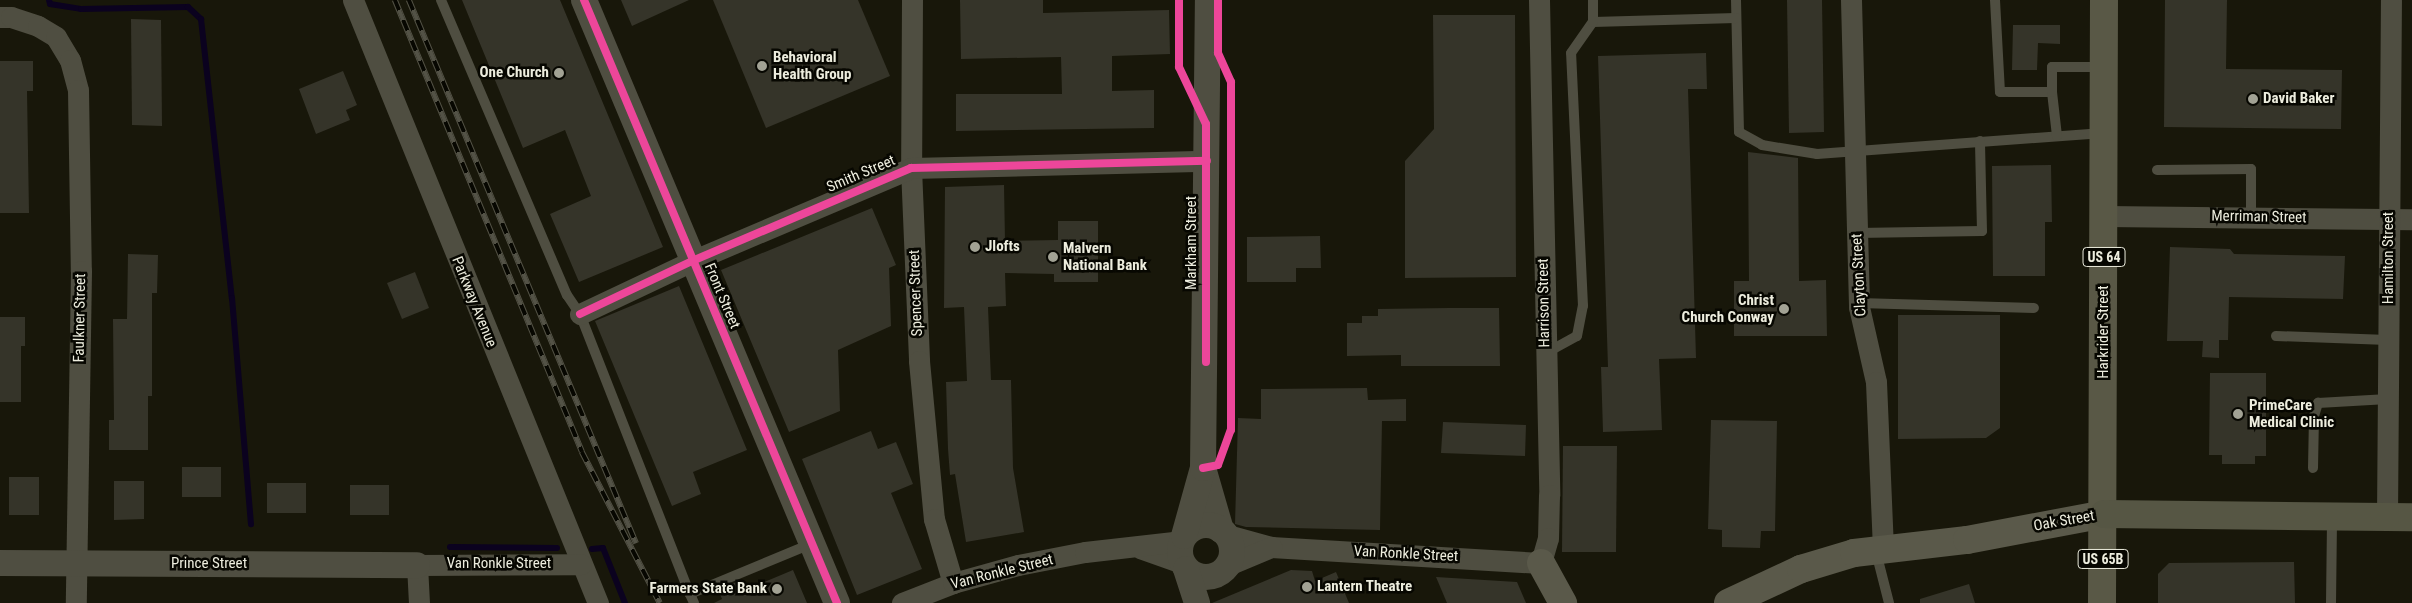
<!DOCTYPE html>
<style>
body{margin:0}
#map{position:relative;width:2412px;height:603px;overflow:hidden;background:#18170a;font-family:"Roboto Condensed",sans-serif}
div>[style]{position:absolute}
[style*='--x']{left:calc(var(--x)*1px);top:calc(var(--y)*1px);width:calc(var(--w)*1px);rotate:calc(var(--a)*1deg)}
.stream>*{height:6px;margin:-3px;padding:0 3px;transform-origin:3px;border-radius:3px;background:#0b021f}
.building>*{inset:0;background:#353429}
.service>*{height:10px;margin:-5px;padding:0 5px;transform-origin:5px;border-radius:5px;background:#4f4e41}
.minor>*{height:21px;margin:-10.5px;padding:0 10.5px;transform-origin:10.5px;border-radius:10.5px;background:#4f4e41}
.tertiary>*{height:26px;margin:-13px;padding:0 13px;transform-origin:13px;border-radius:13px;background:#4f4e41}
.tertiary>.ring{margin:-13px;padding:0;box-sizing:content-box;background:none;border:26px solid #4f4e41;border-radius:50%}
.secondary>*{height:28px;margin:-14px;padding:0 14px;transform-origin:14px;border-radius:14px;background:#5a594a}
.primary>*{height:28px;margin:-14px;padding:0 14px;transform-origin:14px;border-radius:14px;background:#595846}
.trunk>*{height:28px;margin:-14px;padding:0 14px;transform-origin:14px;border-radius:14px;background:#565644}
.rail>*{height:5.5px;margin-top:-2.75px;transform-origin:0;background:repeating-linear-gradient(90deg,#070701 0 11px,#535246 0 22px);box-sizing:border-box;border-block:1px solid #535246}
.cycleway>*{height:8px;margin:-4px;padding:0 4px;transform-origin:4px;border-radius:4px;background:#ed469a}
.dots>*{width:14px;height:14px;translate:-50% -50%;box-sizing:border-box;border:2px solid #070701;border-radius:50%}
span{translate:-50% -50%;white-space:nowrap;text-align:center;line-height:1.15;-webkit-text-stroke:5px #070701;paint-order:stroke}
.shield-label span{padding:1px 4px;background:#070701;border:1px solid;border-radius:4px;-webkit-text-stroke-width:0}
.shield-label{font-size:14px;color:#ededde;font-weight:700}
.poi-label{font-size:15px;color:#ededde;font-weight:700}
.left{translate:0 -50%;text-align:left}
.right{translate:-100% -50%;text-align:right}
.street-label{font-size:15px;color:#ededde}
</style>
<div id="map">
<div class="stream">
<div style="--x:49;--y:0;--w:4;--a:76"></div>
<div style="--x:50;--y:4;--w:31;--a:9"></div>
<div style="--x:81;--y:9;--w:107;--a:-1.1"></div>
<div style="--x:188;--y:7;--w:18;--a:43"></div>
<div style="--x:201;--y:19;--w:281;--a:83.7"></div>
<div style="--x:232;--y:298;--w:227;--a:85.2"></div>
<div style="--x:450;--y:547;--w:107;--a:0.5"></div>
<div style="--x:592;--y:549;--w:11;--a:-5"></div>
<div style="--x:603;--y:548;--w:59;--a:68.2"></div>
</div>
<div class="building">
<div style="clip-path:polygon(462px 0,560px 0,663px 247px,579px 282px,550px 214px,591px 196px,565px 130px,523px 148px)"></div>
<div style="clip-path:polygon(621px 0,689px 0,632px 26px)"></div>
<div style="clip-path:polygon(713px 0,858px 0,890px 76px,766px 128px)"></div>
<div style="clip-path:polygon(960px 0,1043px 0,1043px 13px,1169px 10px,1170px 54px,1112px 56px,1112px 91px,1154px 90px,1154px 128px,956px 131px,956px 94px,1062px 94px,1061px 57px,961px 59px)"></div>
<div style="clip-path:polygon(1787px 0,1822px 0,1824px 132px,1789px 133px)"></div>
<div style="clip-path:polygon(2165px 0,2227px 0,2226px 69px,2342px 70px,2341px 129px,2164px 127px)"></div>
<div style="clip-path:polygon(1433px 15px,1515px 15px,1516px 277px,1405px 278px,1405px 161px,1434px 129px)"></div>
<div style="clip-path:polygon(131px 19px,161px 20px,162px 126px,132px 125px)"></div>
<div style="clip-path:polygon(2013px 25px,2060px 25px,2060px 44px,2038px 43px,2037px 70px,2012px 70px)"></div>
<div style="clip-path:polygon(1706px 53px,1707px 89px,1688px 89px,1696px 358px,1659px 359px,1662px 430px,1603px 432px,1601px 367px,1608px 367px,1598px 56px)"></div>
<div style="clip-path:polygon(0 61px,33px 61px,33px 91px,27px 91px,29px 213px,0 213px)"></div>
<div style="clip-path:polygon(343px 71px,357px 105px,346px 110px,350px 120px,316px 134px,299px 89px)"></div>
<div style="clip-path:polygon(1748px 152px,1798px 158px,1799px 281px,1826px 280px,1827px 336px,1734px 336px,1734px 281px,1749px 281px)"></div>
<div style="clip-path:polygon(2051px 165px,2052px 222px,2045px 222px,2045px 276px,1993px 276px,1992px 166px)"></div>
<div style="clip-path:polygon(1004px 185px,1005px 241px,1058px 240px,1058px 221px,1098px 221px,1098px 282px,1054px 282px,1054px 274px,1005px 273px,1006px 306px,988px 307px,991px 380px,1011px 380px,1013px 468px,1024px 532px,966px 542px,955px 474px,950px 475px,948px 449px,946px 382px,967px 381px,964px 307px,944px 308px,945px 187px)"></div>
<div style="clip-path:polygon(872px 208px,896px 265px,889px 268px,891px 326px,838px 350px,840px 411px,789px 432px,721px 270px)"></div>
<div style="clip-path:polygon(1320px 236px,1321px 268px,1296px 268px,1296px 282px,1247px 282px,1247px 237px)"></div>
<div style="clip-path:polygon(2170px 247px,2230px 249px,2234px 254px,2345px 256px,2343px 299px,2229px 297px,2228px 340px,2219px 340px,2219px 358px,2202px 357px,2203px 341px,2167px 341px)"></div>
<div style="clip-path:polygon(128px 254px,158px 255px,157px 293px,152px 293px,152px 396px,148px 396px,148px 450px,109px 450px,109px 420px,114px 420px,113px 319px,127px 319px)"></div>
<div style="clip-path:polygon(415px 272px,429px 308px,402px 319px,387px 283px)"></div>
<div style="clip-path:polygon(679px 286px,747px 450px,693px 472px,701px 494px,672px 506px,595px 321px)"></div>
<div style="clip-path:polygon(1449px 308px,1499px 308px,1500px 366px,1401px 366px,1401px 355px,1347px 356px,1347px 323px,1362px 323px,1362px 316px,1378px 316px,1378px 309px)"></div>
<div style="clip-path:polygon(1898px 315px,2000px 315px,2000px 428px,1986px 438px,1898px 439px)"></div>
<div style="clip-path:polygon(0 317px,25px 317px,25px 346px,21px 346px,21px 402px,0 402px)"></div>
<div style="clip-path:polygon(2210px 373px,2266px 373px,2266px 456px,2255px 456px,2255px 464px,2222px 464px,2222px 455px,2209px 455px)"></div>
<div style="clip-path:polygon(1367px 388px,1368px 400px,1406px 399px,1406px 421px,1382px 421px,1380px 530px,1246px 527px,1235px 524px,1238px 418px,1261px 419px,1261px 389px)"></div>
<div style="clip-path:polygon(1711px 420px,1777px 421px,1775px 531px,1761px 531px,1760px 548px,1722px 547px,1722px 530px,1708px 529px)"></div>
<div style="clip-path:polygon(1443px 422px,1526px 425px,1525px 456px,1441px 453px)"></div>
<div style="clip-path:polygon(871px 431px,878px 449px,896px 442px,913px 484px,891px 493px,922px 569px,857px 595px,802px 459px)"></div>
<div style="clip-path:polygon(1563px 446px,1617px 446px,1616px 552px,1562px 552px)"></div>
<div style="clip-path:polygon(182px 467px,221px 467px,221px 497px,182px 497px)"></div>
<div style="clip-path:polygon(9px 477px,39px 477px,39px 515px,9px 515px)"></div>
<div style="clip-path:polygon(114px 481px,144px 481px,144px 519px,114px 520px)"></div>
<div style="clip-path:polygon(267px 483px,306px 483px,306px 513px,267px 513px)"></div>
<div style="clip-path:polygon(350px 485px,389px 485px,389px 515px,350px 515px)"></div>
<div style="clip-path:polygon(2294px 562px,2295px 603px,2158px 603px,2158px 574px,2169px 563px)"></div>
<div style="clip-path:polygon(793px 570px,807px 603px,714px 603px,722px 599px,718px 590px,739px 581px,743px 591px)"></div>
<div style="clip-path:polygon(1291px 570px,1312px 571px,1315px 581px,1336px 572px,1349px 603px,1212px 603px)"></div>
<div style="clip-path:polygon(1436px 577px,1517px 582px,1526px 603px,1447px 603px)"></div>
<div style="clip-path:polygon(1969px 584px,1975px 603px,1920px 603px,1920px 599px)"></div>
</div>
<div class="service">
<div style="--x:441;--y:0;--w:321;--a:66.9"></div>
<div style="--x:567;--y:295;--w:23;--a:56"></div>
<div style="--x:580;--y:314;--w:301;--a:68.6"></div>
<div style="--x:1736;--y:0;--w:132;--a:88.7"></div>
<div style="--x:1739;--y:132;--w:26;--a:29"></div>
<div style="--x:1762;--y:145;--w:56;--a:9.3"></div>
<div style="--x:1817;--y:154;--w:287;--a:-4.2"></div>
<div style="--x:1995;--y:0;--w:92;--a:86.9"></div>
<div style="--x:2000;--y:92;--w:52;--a:0"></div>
<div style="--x:2052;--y:92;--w:44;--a:83.5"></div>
<div style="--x:1593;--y:22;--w:143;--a:-1.6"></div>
<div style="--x:2052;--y:92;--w:25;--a:-90"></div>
<div style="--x:2052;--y:67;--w:50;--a:0"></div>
<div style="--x:2157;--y:170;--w:94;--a:-0.6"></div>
<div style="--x:2251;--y:169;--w:47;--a:90"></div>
<div style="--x:1857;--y:233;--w:125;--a:-0.9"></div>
<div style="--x:1982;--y:231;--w:90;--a:-91.3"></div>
<div style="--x:1859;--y:303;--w:175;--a:1.6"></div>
<div style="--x:2276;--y:336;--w:112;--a:2"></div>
<div style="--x:1546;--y:353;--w:35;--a:-29"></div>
<div style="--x:1577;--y:336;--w:31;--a:-79"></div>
<div style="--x:1583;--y:306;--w:253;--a:-92.7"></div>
<div style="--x:1571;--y:53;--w:38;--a:-55"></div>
<div style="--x:1593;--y:22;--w:22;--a:-90"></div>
<div style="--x:2313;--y:468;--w:52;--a:-88.9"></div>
<div style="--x:2314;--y:416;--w:14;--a:-73"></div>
<div style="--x:2318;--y:403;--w:70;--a:-3.3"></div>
<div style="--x:1876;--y:552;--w:53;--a:75.7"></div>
<div style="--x:694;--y:603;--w:10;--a:-114"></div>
<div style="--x:690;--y:594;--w:131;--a:-22.5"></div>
<div style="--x:2331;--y:603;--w:86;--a:-89.3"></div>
</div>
<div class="minor">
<div style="--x:353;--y:0;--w:651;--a:67.89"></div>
<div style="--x:912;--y:0;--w:168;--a:90.3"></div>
<div style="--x:911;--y:168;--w:193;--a:87.6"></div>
<div style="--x:919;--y:361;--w:159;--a:84.6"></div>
<div style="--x:934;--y:519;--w:67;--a:73.5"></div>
<div style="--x:1539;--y:0;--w:495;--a:88.8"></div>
<div style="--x:1549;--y:495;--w:43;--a:91.3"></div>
<div style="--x:1548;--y:538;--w:26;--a:106"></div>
<div style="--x:1541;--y:563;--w:15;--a:70"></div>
<div style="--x:1851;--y:0;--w:307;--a:88.5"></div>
<div style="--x:1859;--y:307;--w:77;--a:77.2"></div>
<div style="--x:1876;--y:382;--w:166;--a:87.6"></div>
<div style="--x:0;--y:17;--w:11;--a:0"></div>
<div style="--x:11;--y:17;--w:28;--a:18"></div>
<div style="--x:38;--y:26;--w:21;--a:31"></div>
<div style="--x:56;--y:37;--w:27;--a:59"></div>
<div style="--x:70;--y:60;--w:31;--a:75"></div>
<div style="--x:78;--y:90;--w:181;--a:89.1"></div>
<div style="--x:81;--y:271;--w:332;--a:90.9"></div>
<div style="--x:2105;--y:216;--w:307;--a:0.6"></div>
<div style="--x:580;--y:314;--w:124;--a:-25.3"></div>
<div style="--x:692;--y:261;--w:238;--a:-23"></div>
<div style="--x:911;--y:168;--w:296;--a:-1.4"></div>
<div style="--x:2387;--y:517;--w:517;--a:-89.56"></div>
<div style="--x:1227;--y:535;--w:46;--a:15.3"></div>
<div style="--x:1271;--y:547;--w:270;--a:3.4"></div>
<div style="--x:1140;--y:548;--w:45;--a:19.7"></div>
<div style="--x:1228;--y:565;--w:47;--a:-22.7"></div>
<div style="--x:419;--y:603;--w:38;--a:-93"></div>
<div style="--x:417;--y:565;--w:164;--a:-0.3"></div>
<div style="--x:902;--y:603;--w:55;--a:-21.4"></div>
<div style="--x:953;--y:583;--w:67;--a:-15.5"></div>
<div style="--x:1018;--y:565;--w:68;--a:-11"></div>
<div style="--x:1085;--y:552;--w:98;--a:-6.5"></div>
</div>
<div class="tertiary">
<div style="--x:584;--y:0;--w:654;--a:67.24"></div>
<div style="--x:1203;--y:468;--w:65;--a:73.8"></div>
<div class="ring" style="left:1180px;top:525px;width:26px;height:26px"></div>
<div style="--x:1184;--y:536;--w:71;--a:-74.4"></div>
<div style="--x:1203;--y:468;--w:468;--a:-89.4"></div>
<div style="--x:0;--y:563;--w:417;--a:0.3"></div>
<div style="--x:1186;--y:569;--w:36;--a:72"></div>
</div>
<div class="secondary">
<div style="--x:1541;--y:563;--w:46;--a:61.2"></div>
<div style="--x:1728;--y:603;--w:81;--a:-25"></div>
<div style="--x:1801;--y:569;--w:55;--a:-16.8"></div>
<div style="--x:1854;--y:553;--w:114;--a:-6.6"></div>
<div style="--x:1967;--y:540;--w:139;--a:-10.7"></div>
</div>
<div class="primary">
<div style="--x:2102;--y:603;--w:603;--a:-89.81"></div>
</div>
<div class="trunk">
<div style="--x:2104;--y:514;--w:308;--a:0.6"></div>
</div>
<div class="rail">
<div style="--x:395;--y:0;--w:489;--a:67.5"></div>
<div style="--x:582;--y:452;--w:170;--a:62.7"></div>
<div style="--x:409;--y:0;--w:589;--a:67.31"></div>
</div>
<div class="cycleway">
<div style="--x:584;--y:0;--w:654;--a:67.24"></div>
<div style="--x:1179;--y:0;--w:67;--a:90"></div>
<div style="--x:1179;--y:67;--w:63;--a:64.7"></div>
<div style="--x:1206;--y:124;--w:238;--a:90"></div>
<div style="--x:580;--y:314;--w:124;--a:-25.3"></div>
<div style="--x:692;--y:261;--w:238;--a:-23"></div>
<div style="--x:911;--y:168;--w:296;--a:-1.4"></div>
<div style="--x:1203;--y:468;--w:15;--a:-11"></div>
<div style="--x:1218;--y:465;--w:37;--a:-70"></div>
<div style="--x:1231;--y:430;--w:348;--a:-90"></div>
<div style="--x:1231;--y:82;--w:32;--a:-114"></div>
<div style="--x:1218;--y:53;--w:53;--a:-90"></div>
</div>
<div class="dots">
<div style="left:762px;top:66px;background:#a2a294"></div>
<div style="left:559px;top:73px;background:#a2a294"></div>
<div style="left:2253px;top:99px;background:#a2a294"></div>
<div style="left:975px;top:247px;background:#a2a294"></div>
<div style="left:1053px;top:257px;background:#a2a294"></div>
<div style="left:1784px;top:309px;background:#a2a294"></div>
<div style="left:2238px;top:414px;background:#a2a294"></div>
<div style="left:1307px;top:587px;background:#a2a294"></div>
<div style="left:777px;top:589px;background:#a2a294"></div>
</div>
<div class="shield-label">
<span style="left:2104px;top:257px">US 64</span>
<span style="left:2103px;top:559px">US 65B</span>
</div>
<div class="poi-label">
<span class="left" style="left:773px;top:66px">Behavioral<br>Health Group</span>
<span class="right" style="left:549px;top:73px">One Church</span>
<span class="left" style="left:2263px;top:99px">David Baker</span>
<span class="left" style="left:985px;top:247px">Jlofts</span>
<span class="left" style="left:1063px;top:257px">Malvern<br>National Bank</span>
<span class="right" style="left:1774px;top:309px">Christ<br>Church Conway</span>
<span class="left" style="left:2249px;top:414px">PrimeCare<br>Medical Clinic</span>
<span class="left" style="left:1317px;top:587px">Lantern Theatre</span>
<span class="right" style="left:767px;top:589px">Farmers State Bank</span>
</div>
<div class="street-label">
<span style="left:861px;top:174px;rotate:-23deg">Smith Street</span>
<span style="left:2259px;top:217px;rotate:1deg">Merriman Street</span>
<span style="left:1192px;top:243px;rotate:-90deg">Markham Street</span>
<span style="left:2389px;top:258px;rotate:-90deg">Hamilton Street</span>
<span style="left:1859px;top:275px;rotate:-93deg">Clayton Street</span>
<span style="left:916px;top:293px;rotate:-92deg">Spencer Street</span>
<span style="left:722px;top:296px;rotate:67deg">Front Street</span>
<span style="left:474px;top:302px;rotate:68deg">Parkway Avenue</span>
<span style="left:1544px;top:303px;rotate:-91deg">Harrison Street</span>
<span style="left:80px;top:318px;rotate:-89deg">Faulkner Street</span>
<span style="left:2104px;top:332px;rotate:-90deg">Harkrider Street</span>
<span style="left:2064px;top:521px;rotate:-10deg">Oak Street</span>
<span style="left:1406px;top:554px;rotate:3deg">Van Ronkle Street</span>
<span style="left:209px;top:564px">Prince Street</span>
<span style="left:499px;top:564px">Van Ronkle Street</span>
<span style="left:1002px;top:572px;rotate:-14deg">Van Ronkle Street</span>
</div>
</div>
